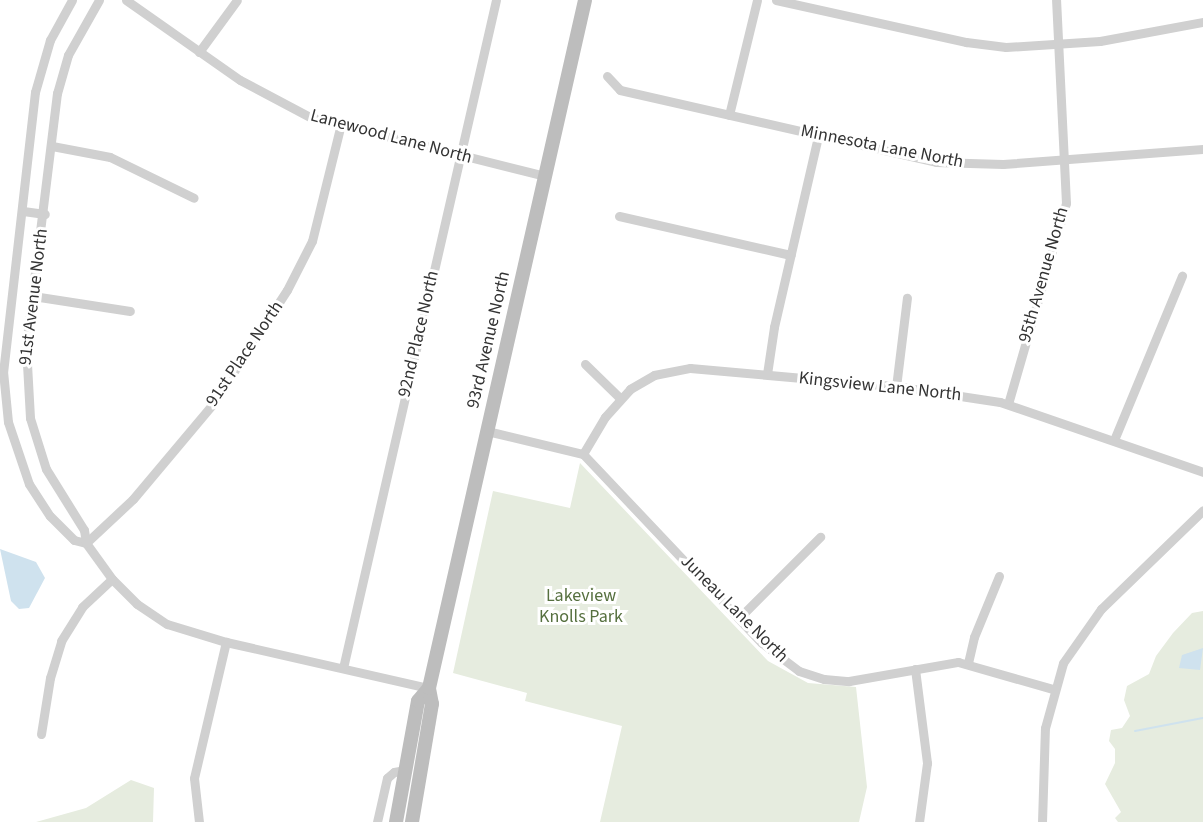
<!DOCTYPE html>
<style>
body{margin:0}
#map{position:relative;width:1203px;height:822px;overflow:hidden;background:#fff;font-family:"Source Sans 3",sans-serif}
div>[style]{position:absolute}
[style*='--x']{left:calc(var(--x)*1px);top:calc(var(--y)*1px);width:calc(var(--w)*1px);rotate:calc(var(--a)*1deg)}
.green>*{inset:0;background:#e6ecdf}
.water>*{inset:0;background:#cfe2ee}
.stream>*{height:2px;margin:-1px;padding:0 1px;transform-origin:1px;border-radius:1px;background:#cfe2ee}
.minor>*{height:9px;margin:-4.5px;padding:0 4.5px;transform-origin:4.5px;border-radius:4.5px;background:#d0d0d0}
.secondary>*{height:14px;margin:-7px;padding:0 7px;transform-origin:7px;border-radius:7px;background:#bdbdbd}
span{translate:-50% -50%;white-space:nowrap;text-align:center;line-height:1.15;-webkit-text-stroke:6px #fff;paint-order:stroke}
.street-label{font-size:18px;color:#333}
.park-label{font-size:18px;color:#56703f}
</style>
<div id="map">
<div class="green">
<div style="clip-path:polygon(580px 463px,768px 661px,808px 683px,856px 687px,867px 787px,859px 822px,600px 822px,622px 726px,525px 701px,527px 693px,453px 673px,493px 491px,570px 508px)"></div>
<div style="clip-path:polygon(1203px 611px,1203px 822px,1118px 822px,1115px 818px,1121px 812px,1105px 784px,1115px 763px,1115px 749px,1109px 741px,1111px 730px,1122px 728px,1130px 716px,1124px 700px,1127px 686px,1149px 674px,1156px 656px,1173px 633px,1192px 613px)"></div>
<div style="clip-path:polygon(131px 780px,154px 788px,153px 822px,36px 822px,86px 808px)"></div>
</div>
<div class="water">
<div style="clip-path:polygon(0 549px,36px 562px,45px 578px,29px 608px,19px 609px,11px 601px)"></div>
<div style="clip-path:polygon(1203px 648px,1200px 670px,1179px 668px,1182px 655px)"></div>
</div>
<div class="stream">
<div style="--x:1135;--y:731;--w:69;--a:-10.8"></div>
</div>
<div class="minor">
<div style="--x:72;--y:0;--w:46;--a:118.8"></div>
<div style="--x:50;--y:40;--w:54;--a:106.1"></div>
<div style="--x:35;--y:92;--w:281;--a:96.5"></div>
<div style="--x:3;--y:371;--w:51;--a:84.4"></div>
<div style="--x:8;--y:422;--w:65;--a:71.3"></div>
<div style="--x:29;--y:484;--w:38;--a:57"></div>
<div style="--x:50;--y:516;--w:34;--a:45"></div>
<div style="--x:74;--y:540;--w:12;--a:14"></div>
<div style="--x:99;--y:0;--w:63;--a:119.4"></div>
<div style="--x:68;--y:55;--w:40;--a:106"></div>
<div style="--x:57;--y:93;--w:255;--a:97"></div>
<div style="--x:26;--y:346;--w:72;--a:86.8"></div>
<div style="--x:30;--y:418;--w:53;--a:72.6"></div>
<div style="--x:46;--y:469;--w:72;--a:58.1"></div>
<div style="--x:84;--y:530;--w:13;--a:81"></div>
<div style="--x:86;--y:543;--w:44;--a:54.2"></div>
<div style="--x:112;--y:579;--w:35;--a:45"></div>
<div style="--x:137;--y:604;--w:36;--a:34"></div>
<div style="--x:167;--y:624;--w:62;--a:17"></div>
<div style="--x:226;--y:642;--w:208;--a:12.8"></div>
<div style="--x:126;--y:0;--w:139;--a:35.1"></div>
<div style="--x:240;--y:80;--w:79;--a:27.9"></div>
<div style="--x:310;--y:117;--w:242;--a:14.1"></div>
<div style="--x:776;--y:0;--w:195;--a:12.5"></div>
<div style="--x:966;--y:42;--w:40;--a:7.1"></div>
<div style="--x:1006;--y:47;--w:94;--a:-3.7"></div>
<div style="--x:1100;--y:41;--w:105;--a:-10.5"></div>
<div style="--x:199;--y:52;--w:64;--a:-53.8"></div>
<div style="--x:607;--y:76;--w:19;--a:47"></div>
<div style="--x:620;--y:90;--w:324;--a:12.8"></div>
<div style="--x:936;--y:162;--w:67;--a:1.7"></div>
<div style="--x:1003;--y:164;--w:201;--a:-4.3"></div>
<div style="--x:729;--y:115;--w:118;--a:-76.3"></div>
<div style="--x:52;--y:146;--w:59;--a:10.7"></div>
<div style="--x:110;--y:157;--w:93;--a:26"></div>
<div style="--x:23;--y:211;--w:22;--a:8"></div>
<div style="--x:619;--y:216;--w:176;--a:12.8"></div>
<div style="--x:33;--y:296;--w:98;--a:8.8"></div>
<div style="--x:585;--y:364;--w:49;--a:44.2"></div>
<div style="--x:767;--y:374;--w:48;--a:-81.5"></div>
<div style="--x:774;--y:327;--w:196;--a:-77"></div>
<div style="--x:896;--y:387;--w:90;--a:-83"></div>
<div style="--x:1008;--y:404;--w:209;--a:-73.9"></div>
<div style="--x:1066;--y:203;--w:203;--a:-92.8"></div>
<div style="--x:487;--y:431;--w:99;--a:13.5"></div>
<div style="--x:583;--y:454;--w:260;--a:46.6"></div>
<div style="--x:762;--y:643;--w:46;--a:37.1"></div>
<div style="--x:799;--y:671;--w:26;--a:18"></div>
<div style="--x:824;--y:679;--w:25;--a:5"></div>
<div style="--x:849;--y:681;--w:111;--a:-9.9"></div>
<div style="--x:958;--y:662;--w:99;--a:15.9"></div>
<div style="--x:1114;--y:440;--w:178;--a:-67.5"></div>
<div style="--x:583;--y:454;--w:43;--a:-59.3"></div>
<div style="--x:605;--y:417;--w:38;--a:-48"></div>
<div style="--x:630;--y:389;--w:28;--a:-30"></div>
<div style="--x:654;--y:375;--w:37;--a:-11"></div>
<div style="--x:690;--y:368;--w:212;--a:5.1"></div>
<div style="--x:901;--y:387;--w:100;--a:8.6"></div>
<div style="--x:1000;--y:402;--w:215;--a:19"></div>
<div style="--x:86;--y:543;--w:64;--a:-43.1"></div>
<div style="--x:133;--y:499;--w:123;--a:-50"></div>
<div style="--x:212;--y:405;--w:137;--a:-56.9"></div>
<div style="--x:287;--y:290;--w:55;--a:-63"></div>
<div style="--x:312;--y:241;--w:116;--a:-76.1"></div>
<div style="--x:739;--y:618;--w:115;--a:-45"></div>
<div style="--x:968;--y:663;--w:27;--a:-77"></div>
<div style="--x:974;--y:637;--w:66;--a:-67.7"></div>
<div style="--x:343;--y:668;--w:685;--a:-77.1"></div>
<div style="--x:915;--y:669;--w:95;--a:82.7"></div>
<div style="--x:927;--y:763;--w:60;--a:97.7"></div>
<div style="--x:41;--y:734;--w:57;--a:-80.9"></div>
<div style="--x:50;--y:678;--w:39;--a:-73"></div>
<div style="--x:61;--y:641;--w:40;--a:-58"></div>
<div style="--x:82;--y:607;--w:41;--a:-43"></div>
<div style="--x:199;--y:822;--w:44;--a:-96.5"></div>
<div style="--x:194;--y:778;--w:140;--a:-76.8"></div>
<div style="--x:377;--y:822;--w:45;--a:-77.2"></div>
<div style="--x:387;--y:778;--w:9;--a:-41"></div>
<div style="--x:394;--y:772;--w:10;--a:-11"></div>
<div style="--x:1042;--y:822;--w:94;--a:-88.2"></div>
<div style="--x:1045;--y:728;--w:67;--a:-74.5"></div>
<div style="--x:1063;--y:663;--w:66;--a:-54.9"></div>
<div style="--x:1101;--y:609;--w:142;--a:-44.1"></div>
</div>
<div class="secondary">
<div style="--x:396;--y:822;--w:123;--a:-79.7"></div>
<div style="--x:418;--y:701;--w:17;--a:-50"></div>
<div style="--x:412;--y:822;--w:120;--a:-80.4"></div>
<div style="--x:432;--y:704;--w:16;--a:-101"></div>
<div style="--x:429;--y:688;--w:705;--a:-77.22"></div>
</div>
<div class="street-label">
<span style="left:391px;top:137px;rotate:15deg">Lanewood Lane North</span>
<span style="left:882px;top:147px;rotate:11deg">Minnesota Lane North</span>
<span style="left:1044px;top:275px;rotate:-74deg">95th Avenue North</span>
<span style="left:34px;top:297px;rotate:-83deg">91st Avenue North</span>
<span style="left:419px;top:334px;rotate:-77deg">92nd Place North</span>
<span style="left:489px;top:340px;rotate:-77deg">93rd Avenue North</span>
<span style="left:245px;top:354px;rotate:-56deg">91st Place North</span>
<span style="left:880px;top:387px;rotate:6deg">Kingsview Lane North</span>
<span style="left:734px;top:609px;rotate:45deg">Juneau Lane North</span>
</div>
<div class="park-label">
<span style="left:581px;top:607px">Lakeview<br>Knolls Park</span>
</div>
</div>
